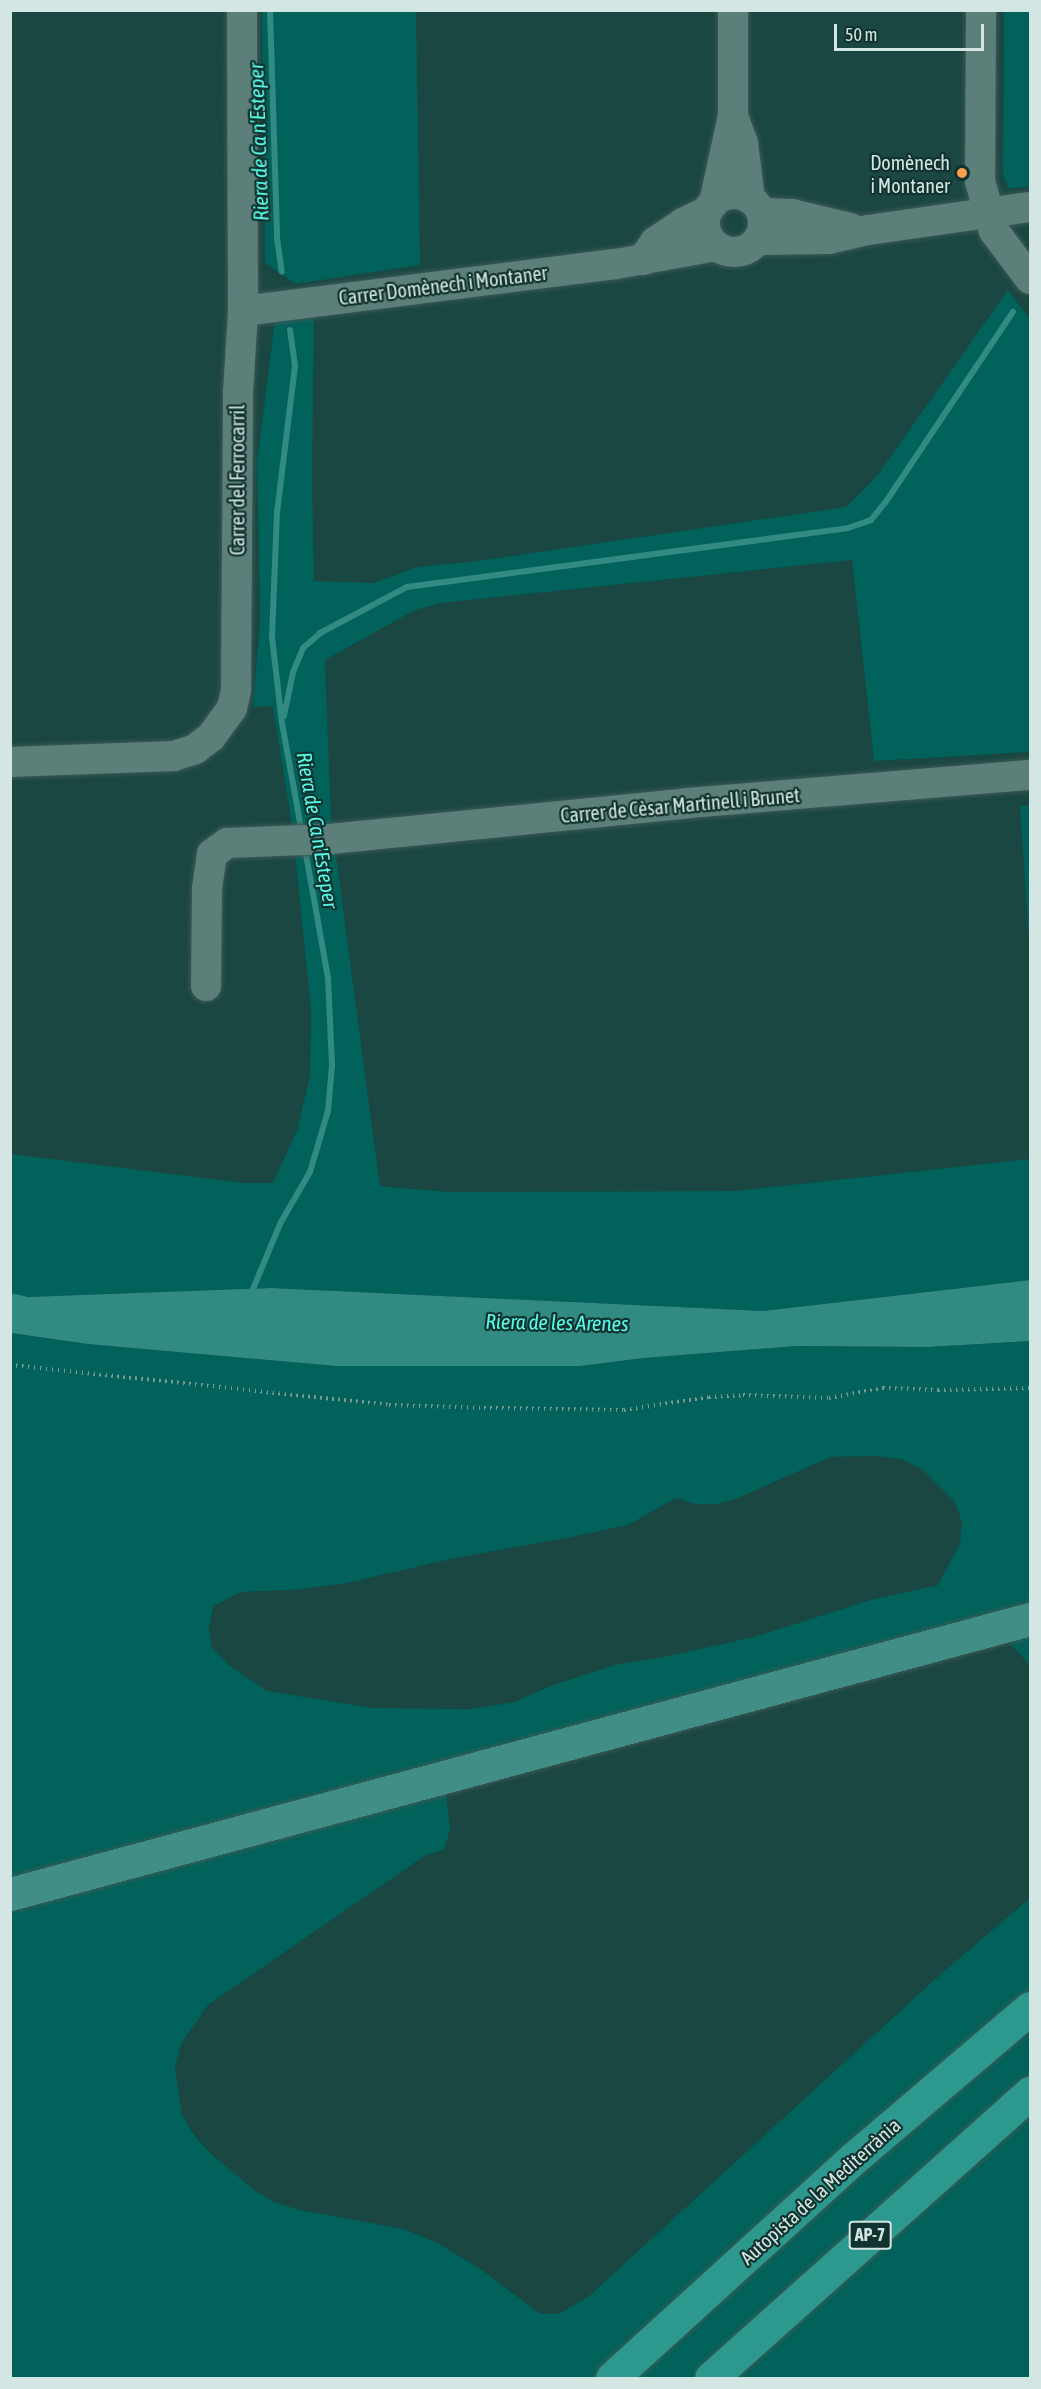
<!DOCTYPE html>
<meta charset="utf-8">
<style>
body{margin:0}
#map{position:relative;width:1041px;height:2389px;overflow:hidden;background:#1c3d39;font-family:"Asap Condensed",sans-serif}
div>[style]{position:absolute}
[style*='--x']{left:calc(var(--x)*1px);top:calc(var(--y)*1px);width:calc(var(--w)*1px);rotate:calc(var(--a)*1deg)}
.built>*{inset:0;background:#1b4742}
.green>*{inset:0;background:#00625a}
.water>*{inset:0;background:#328b82}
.stream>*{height:6px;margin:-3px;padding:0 3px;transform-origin:3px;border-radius:3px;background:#328b82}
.path>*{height:4px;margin-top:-2px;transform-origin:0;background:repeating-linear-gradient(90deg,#7e9793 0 1.5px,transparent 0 6px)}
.roads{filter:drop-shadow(0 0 2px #3d5a57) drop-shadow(0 0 2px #3d5a57)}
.minor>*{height:30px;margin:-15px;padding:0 15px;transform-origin:15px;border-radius:15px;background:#5d7f7a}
.minor>.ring{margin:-15px;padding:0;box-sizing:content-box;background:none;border:30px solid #5d7f7a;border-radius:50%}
.major>*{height:33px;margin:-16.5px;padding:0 16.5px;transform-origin:16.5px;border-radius:16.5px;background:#408e85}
.highway>*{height:33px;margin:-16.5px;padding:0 16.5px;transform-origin:16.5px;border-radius:16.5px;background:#2d988d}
.dots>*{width:16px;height:16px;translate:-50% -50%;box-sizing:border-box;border:3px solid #11332f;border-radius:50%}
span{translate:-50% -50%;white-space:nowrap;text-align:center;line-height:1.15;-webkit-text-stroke:4.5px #11332f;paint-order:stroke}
.shield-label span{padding:2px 4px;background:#11332f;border:2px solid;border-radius:4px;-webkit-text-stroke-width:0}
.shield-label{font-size:18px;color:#d4e6e3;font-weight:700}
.poi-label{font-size:20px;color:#d4e6e3}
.right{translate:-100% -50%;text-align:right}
.street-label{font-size:20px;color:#d4e6e3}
.water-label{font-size:21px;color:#58fbea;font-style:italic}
.frame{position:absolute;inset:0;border:12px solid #d4e6e3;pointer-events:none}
.scale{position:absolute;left:834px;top:24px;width:150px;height:27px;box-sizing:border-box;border:3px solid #d4e6e3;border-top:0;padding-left:8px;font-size:18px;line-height:21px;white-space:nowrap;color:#d4e6e3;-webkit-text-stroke:4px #11332f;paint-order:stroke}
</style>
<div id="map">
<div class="built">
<div style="clip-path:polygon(11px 11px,262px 11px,265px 263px,416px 61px,416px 11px,1030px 11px,1030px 319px,1009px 290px,877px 476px,846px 507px,477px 561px,417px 567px,374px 583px,314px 582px,312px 473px,275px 320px,257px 461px,260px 619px,253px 706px,273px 705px,292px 825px,311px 1009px,310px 1076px,297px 1130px,273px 1183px,245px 1183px,11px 1154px)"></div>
<div style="clip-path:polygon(852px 560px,874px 761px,1030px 752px,1030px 805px,1020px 806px,1030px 959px,1030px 1159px,735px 1191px,451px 1192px,380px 1186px,331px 818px,325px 660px,415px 610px,441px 603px)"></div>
<div style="clip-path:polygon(875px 1456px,901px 1459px,922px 1469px,955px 1502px,962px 1522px,960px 1543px,938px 1585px,870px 1600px,754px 1637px,664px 1657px,618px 1664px,553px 1685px,514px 1702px,471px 1709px,374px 1708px,267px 1691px,229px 1665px,212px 1649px,209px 1627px,214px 1606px,241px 1592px,292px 1590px,343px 1584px,455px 1558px,572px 1537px,628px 1525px,676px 1497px,695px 1504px,774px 1483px,831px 1457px)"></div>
<div style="clip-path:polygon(1004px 1638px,1030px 1665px,1030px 1898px,944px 1971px,589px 2296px,561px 2313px,542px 2314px,482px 2270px,438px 2243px,404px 2229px,300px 2210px,274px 2202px,253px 2190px,209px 2152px,182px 2115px,175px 2068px,181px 2044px,208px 2005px,426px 1855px,444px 1850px,450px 1830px,444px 1785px)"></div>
</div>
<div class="green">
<div style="clip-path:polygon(262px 11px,416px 11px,420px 265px,296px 284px,265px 263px)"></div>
<div style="clip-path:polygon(1004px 11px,1030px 11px,1030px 186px,1016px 188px,1008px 188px,1003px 174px)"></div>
<div style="clip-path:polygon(1008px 290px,1030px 319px,1030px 752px,874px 761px,852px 560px,441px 603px,415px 610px,325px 660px,331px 818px,380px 1186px,451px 1192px,735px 1191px,1030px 1159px,1030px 1280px,763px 1311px,271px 1288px,28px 1297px,11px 1293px,11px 1154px,245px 1183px,273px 1183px,297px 1130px,310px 1076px,311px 1009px,292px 825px,273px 706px,253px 707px,260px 619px,257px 461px,275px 320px,314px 314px,312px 473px,314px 581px,374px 583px,417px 567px,477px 561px,846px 507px,877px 476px)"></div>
<div style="clip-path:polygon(1030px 805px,1030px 959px,1020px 806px)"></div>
<div style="clip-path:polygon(evenodd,10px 1333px,88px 1344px,336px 1366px,580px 1366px,644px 1358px,796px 1346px,928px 1347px,1030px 1341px,1030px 1665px,1004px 1638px,445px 1785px,450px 1830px,444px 1850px,426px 1855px,208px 2005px,181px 2044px,175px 2068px,182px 2115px,194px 2134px,209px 2152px,254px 2190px,274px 2202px,300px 2210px,404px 2229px,438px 2243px,482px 2270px,541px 2314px,561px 2313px,589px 2296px,944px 1971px,1030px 1898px,1030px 2378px,11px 2378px,10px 1333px,875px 1456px,901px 1459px,922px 1469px,955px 1502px,962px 1522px,960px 1543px,938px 1585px,870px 1600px,754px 1637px,664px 1657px,618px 1664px,553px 1685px,514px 1702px,471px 1709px,374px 1708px,267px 1691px,229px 1665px,212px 1648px,209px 1627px,214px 1606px,241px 1592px,292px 1590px,343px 1584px,455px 1558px,572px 1537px,628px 1525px,676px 1498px,695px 1504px,716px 1504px,736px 1499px,831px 1457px,875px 1456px)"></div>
</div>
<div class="water">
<div style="clip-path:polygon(1030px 1280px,1030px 1341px,928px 1347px,796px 1346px,644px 1358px,580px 1366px,336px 1366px,88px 1344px,11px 1333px,11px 1293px,28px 1297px,271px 1288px,763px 1311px)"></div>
</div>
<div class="stream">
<div style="--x:270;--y:10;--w:228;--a:88.2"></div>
<div style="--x:277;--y:238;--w:34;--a:82"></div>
<div style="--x:290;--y:330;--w:36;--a:82"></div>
<div style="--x:295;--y:366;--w:147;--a:97"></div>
<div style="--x:277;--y:512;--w:125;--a:92.3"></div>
<div style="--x:272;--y:637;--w:87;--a:83.4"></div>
<div style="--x:282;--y:723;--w:112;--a:79.7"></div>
<div style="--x:284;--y:716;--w:45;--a:-78.4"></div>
<div style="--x:293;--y:672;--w:26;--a:-67"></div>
<div style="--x:303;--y:648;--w:23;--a:-41"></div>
<div style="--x:320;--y:633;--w:98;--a:-27.9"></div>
<div style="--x:407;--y:587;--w:445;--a:-7.6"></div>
<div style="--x:848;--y:528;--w:24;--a:-19"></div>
<div style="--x:871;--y:520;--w:22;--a:-51"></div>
<div style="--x:885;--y:503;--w:230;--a:-56.2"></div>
<div style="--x:250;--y:1296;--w:80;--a:-67.3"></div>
<div style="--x:281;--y:1222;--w:58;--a:-59.9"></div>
<div style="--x:310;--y:1172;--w:64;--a:-73.6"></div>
<div style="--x:328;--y:1111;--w:46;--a:-85"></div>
<div style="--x:332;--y:1065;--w:87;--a:-92.6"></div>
<div style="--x:328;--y:978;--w:131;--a:-100.1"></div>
</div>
<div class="path">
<div style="--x:10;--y:1365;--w:381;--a:6"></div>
<div style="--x:389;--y:1405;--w:95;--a:1.8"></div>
<div style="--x:484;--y:1408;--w:140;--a:0.8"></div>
<div style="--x:624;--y:1410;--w:86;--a:-8.7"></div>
<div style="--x:709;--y:1397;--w:34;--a:-3"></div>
<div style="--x:743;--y:1395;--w:86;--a:2"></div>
<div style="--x:829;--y:1398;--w:55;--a:-10.5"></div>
<div style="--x:883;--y:1388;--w:55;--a:2.1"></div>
<div style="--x:938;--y:1390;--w:92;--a:-1.2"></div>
</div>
<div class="roads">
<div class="minor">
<div style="--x:981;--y:10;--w:171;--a:90.3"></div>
<div style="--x:980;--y:181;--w:52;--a:74.4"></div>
<div style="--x:994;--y:231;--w:60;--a:53.1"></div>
<div style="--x:733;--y:116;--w:29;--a:70"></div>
<div style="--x:743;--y:143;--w:56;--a:82.9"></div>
<div class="ring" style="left:705px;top:194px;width:28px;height:28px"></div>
<div style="--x:714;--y:203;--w:89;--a:-77.7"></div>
<div style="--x:733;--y:116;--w:106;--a:-90"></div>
<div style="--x:762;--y:213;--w:30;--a:2"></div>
<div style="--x:792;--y:214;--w:60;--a:13.6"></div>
<div style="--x:758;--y:240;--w:71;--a:-0.8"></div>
<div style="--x:829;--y:239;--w:40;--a:-13"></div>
<div style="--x:868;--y:230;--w:164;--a:-8.1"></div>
<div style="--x:643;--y:260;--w:22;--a:-56"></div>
<div style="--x:655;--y:242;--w:34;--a:-34"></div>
<div style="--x:683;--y:223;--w:28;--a:-26"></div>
<div style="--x:243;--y:311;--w:376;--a:-7.2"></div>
<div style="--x:616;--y:264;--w:102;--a:-10.2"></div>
<div style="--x:10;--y:762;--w:164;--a:-2.1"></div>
<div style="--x:174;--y:756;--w:22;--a:-18"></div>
<div style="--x:195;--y:749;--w:20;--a:-37"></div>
<div style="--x:211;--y:737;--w:36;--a:-54"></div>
<div style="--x:232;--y:708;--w:18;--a:-77"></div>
<div style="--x:236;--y:690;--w:297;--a:-89.6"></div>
<div style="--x:238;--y:393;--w:82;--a:-86.5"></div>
<div style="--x:243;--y:311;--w:301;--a:-90.2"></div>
<div style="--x:206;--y:986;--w:97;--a:-89.4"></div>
<div style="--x:207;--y:889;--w:35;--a:-82"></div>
<div style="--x:212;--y:854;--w:19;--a:-36"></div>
<div style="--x:227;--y:843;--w:103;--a:-2.2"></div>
<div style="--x:330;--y:839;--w:360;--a:-5.7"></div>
<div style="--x:688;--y:803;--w:343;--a:-4.7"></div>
</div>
<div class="major">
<div style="--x:10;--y:1894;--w:1056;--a:-15.09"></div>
</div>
<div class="highway">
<div style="--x:612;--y:2378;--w:328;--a:-42.3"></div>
<div style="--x:855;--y:2157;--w:230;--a:-40.4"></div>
<div style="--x:711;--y:2378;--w:428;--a:-41.8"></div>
</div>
</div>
<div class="dots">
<div style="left:962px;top:173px;background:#fa9f4e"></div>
</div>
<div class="shield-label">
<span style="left:870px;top:2235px">AP-7</span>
</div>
<div class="poi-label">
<span class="right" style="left:950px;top:174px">Domènech<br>i Montaner</span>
</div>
<div class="street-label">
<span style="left:443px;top:285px;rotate:-7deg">Carrer Domènech i Montaner</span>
<span style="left:237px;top:480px;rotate:-90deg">Carrer del Ferrocarril</span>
<span style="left:680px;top:805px;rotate:-5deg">Carrer de Cèsar Martinell i Brunet</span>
<span style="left:820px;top:2191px;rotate:-42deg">Autopista de la Mediterrània</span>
</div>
<div class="water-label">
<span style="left:258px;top:142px;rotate:-92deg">Riera de Ca n'Esteper</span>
<span style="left:318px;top:830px;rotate:80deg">Riera de Ca n'Esteper</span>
<span style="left:557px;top:1322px;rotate:1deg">Riera de les Arenes</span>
</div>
<div class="frame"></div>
<div class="scale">50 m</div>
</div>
